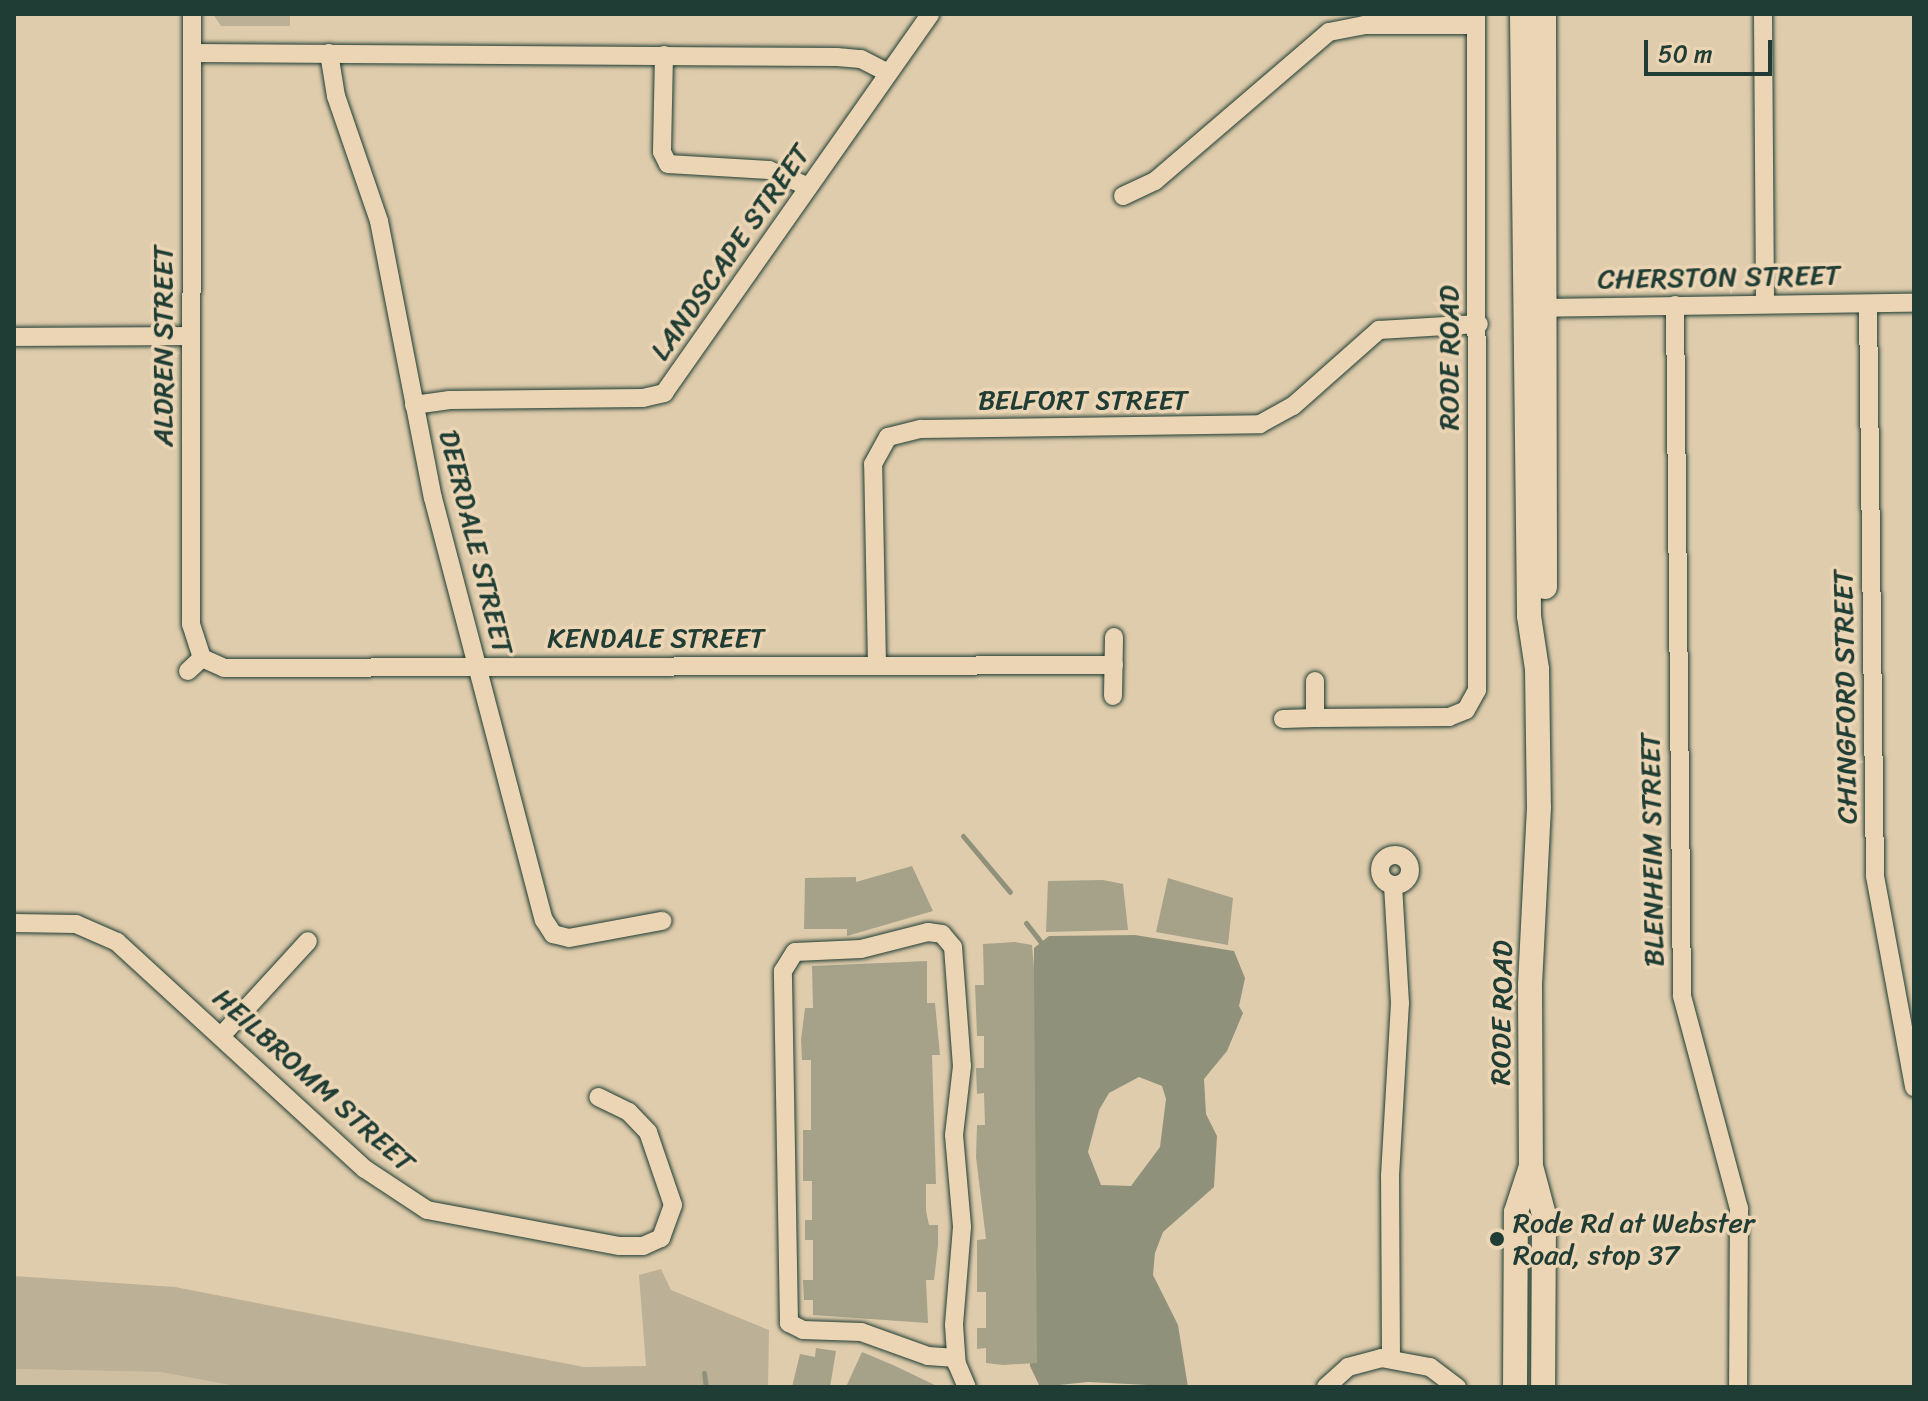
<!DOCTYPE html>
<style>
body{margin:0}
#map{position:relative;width:1928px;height:1401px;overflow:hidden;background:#dfccac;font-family:Sriracha,sans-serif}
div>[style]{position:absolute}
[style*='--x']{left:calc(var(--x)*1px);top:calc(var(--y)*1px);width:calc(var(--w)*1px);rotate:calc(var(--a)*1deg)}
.built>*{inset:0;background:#cebfa2}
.green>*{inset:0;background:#bcb196}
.water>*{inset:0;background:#90917b}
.stream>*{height:5px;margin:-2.5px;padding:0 2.5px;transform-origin:2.5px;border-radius:2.5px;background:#90917b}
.building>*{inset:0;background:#a5a289}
.roads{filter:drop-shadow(0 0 2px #1f3d34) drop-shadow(0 0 2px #1f3d34)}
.minor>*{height:18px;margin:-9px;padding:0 9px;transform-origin:9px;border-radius:9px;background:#ebd5b4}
.minor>.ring{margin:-9px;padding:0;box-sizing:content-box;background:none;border:18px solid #ebd5b4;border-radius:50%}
.secondary>*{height:24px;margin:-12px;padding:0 12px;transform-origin:12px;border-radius:12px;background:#ebd5b4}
.dots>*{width:22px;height:22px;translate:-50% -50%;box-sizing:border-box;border:4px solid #ebd5b4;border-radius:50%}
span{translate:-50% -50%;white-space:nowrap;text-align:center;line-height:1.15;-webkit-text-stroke:7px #ebd5b4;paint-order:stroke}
.street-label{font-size:28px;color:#1f3d34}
.poi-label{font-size:28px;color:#1f3d34}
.left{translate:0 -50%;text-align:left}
.frame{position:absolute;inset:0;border:16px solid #1f3d34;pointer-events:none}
.scale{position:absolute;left:1644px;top:40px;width:128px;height:36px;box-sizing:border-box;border:4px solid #1f3d34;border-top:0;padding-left:10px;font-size:24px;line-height:28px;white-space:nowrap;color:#1f3d34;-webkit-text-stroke:6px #ebd5b4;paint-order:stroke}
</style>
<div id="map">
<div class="built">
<div style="clip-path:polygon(14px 1369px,160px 1372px,240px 1387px,14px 1387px)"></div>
</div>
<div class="green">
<div style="clip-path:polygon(213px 14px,290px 14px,290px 26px,221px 26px)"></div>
<div style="clip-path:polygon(661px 1269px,671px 1290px,769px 1330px,768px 1387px,240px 1387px,160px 1372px,14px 1369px,14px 1276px,175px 1287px,584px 1367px,646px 1366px,639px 1275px)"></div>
</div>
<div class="water">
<div style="clip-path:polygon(evenodd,1135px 935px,1234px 951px,1245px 978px,1239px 1006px,1243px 1013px,1227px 1051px,1204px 1079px,1206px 1114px,1217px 1136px,1214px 1187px,1163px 1232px,1155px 1253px,1153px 1275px,1178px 1325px,1188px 1387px,1088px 1382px,1040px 1387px,1030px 1366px,1034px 948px,1049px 936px,1135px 935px,1139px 1077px,1162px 1086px,1166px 1099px,1160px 1147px,1131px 1186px,1101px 1185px,1088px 1152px,1099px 1110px,1109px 1093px,1139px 1077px)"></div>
</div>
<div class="stream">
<div style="--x:963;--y:836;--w:73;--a:50"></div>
<div style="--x:1026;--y:923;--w:23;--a:52"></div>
<div style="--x:704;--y:1373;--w:14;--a:82"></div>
</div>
<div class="building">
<div style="clip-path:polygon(912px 866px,933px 911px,847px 936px,847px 929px,804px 929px,805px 878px,856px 877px,856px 882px)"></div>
<div style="clip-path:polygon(1168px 878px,1233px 898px,1228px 945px,1156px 932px)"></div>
<div style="clip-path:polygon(1103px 880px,1123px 884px,1128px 930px,1046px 932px,1048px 881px)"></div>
<div style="clip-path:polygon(1015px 942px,1032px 945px,1034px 968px,1037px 1363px,1003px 1365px,986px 1363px,986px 1348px,977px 1349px,977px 1328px,986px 1328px,986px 1292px,977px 1292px,977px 1240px,986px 1239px,976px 1157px,977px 1125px,985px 1125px,984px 1093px,977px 1094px,976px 1068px,984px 1068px,984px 1036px,977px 1036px,975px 985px,984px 985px,983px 944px)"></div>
<div style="clip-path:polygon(927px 961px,927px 1003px,935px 1003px,940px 1055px,932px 1055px,936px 1184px,926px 1184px,926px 1211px,929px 1225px,938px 1225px,938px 1245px,934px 1280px,926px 1280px,928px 1323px,813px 1315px,813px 1300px,804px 1300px,803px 1280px,813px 1280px,813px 1240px,805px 1240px,805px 1220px,812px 1220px,812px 1181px,803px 1181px,803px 1130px,811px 1130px,811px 1060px,802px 1060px,801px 1040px,805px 1008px,813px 1008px,812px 966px)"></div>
<div style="clip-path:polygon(816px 1348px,836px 1351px,830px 1387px,792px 1387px,800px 1354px,815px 1357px)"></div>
<div style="clip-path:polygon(862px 1352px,893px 1365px,939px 1387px,846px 1387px)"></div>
</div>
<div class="roads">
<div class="minor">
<div style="--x:1763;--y:14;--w:288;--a:89.6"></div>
<div style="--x:192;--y:53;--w:645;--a:0.36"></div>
<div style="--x:837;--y:57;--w:24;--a:5"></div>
<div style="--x:861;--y:59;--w:29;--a:27"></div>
<div style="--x:329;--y:53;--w:44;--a:80.8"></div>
<div style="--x:336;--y:96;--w:132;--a:71"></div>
<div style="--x:379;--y:221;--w:282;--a:79"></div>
<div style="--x:433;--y:498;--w:436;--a:75.3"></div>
<div style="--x:544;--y:920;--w:17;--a:57"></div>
<div style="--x:553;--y:934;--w:16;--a:14"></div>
<div style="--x:569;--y:938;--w:95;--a:-10.4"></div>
<div style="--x:664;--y:55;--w:97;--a:91.2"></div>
<div style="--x:662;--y:152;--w:13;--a:63"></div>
<div style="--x:668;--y:164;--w:101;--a:3.4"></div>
<div style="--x:769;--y:170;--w:43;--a:23"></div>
<div style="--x:1123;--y:196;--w:35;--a:-25"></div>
<div style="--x:1155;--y:181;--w:229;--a:-40.6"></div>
<div style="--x:1329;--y:32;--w:36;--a:-11"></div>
<div style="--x:1364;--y:25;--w:112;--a:0"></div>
<div style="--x:1868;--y:304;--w:572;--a:89.3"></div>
<div style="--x:1875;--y:876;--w:215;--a:79.5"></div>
<div style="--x:1675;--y:305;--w:691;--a:89.42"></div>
<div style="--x:1682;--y:996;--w:220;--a:75"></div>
<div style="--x:1739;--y:1208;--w:179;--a:90.3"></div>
<div style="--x:1535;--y:308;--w:379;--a:-0.8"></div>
<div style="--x:14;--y:337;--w:177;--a:-0.3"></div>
<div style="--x:414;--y:405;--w:36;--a:-8"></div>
<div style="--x:450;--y:400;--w:193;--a:-0.6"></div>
<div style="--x:643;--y:398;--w:22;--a:-13"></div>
<div style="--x:664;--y:393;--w:463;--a:-54.9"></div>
<div style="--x:202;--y:658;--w:24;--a:24"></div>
<div style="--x:224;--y:668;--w:890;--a:-0.19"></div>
<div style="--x:877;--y:665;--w:201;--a:-91.1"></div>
<div style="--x:873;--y:464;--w:31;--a:-61"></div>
<div style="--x:888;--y:437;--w:34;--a:-14"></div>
<div style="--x:921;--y:429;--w:339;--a:-0.8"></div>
<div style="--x:1260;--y:424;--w:38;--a:-29"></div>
<div style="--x:1293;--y:406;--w:115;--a:-41.5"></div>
<div style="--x:1379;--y:330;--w:100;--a:-3.4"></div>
<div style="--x:188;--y:671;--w:19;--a:-43"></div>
<div style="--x:202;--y:658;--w:36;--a:-108"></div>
<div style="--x:191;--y:624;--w:610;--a:-89.91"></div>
<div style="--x:1113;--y:696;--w:59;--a:-89"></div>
<div style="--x:1315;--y:718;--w:134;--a:-0.4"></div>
<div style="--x:1449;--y:717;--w:18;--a:-22"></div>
<div style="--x:1466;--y:710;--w:23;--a:-61"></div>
<div style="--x:1477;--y:690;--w:676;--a:-90.08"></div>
<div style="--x:1283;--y:719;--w:32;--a:-2"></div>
<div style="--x:1315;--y:718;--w:37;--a:-90"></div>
<div class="ring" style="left:1380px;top:855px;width:12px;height:12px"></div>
<div style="--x:14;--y:923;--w:62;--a:0.9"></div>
<div style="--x:76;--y:924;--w:45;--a:23.7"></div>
<div style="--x:117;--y:942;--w:336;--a:42.5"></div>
<div style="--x:365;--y:1169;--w:74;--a:33.5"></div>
<div style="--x:427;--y:1210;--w:196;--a:10.6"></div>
<div style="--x:620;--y:1246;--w:23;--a:0"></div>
<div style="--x:643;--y:1246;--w:20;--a:-24"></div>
<div style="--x:661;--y:1238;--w:35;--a:-70"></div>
<div style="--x:673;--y:1205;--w:77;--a:-108.9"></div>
<div style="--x:648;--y:1132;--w:28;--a:-134"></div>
<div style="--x:629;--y:1112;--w:34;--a:-154"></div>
<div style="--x:222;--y:1035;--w:127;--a:-47.5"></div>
<div style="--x:956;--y:1358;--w:28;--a:-176"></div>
<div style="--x:928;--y:1356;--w:71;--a:-160.3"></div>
<div style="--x:861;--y:1332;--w:58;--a:-178"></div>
<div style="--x:803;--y:1330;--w:16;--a:-153"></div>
<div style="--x:789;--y:1323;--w:352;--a:-91"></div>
<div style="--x:783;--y:971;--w:22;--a:-58"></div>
<div style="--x:795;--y:952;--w:66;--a:-2.6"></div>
<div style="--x:861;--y:949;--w:69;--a:-14.2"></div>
<div style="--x:928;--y:932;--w:14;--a:8"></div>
<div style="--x:942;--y:934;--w:17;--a:50"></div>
<div style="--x:953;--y:947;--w:119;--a:85.7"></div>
<div style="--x:962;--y:1066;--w:69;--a:96.6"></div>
<div style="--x:954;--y:1135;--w:92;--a:85"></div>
<div style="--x:962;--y:1227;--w:98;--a:94.7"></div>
<div style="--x:954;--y:1325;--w:39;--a:86"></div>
<div style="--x:957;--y:1364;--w:25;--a:67"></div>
<div style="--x:1391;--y:1358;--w:182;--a:-90.3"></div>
<div style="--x:1390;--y:1176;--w:173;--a:-86.7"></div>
<div style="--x:1400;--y:1003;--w:118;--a:-93.4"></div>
<div style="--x:1326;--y:1387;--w:30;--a:-42"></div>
<div style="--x:1348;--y:1367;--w:34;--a:-15"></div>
<div style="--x:1381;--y:1358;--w:50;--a:10.4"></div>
<div style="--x:1430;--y:1367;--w:34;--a:37"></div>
</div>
<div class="secondary">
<div style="--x:1522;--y:14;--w:602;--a:89.33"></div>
<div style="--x:1529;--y:616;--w:54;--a:81.4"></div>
<div style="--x:1537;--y:669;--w:138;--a:89.2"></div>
<div style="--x:1539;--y:807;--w:178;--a:92.9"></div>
<div style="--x:1530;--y:985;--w:181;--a:89.7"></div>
<div style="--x:1531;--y:1166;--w:51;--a:75.1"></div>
<div style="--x:1544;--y:1215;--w:172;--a:90.3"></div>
<div style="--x:1544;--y:14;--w:573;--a:89.9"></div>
<div style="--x:1515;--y:1387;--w:175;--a:-89.7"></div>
<div style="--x:1516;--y:1212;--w:48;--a:-71.9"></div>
</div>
</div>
<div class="dots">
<div style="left:1497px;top:1239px;background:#1f3d34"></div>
</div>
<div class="street-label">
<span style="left:730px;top:252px;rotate:-55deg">LANDSCAPE STREET</span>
<span style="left:1719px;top:277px;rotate:-1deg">CHERSTON STREET</span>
<span style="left:163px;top:346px;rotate:-90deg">ALDREN STREET</span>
<span style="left:1449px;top:358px;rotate:-90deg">RODE ROAD</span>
<span style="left:1083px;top:400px">BELFORT STREET</span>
<span style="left:476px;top:542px;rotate:76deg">DEERDALE STREET</span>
<span style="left:656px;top:638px">KENDALE STREET</span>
<span style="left:1845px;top:697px;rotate:-91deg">CHINGFORD STREET</span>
<span style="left:1652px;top:850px;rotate:-91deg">BLENHEIM STREET</span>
<span style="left:1502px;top:1013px;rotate:-89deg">RODE ROAD</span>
<span style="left:314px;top:1080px;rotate:42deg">HEILBROMM STREET</span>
</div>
<div class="poi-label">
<span class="left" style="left:1513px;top:1239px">Rode Rd at Webster<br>Road, stop 37</span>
</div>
<div class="frame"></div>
<div class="scale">50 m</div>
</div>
